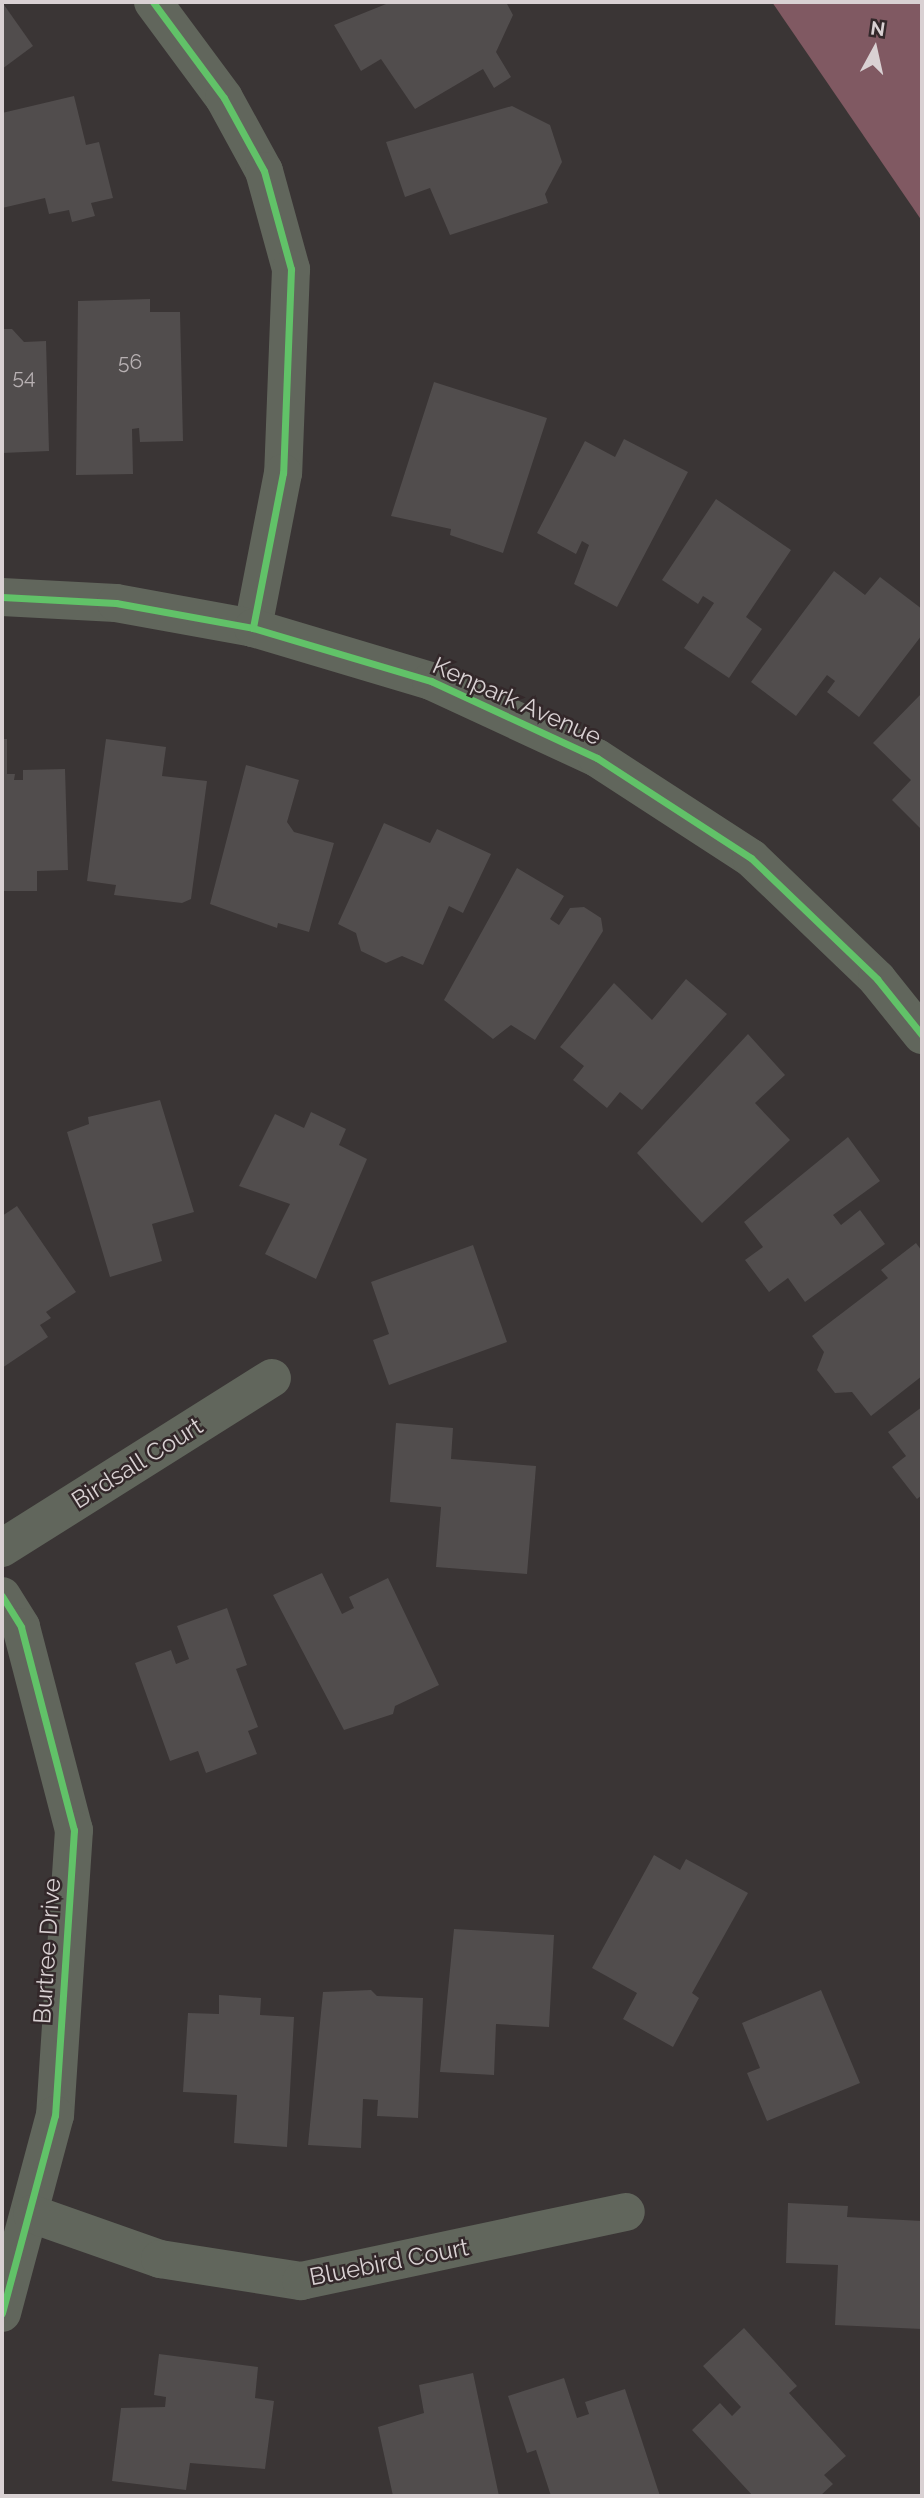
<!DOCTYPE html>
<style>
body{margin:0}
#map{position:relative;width:924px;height:2498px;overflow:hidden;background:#3a3535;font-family:Raleway,sans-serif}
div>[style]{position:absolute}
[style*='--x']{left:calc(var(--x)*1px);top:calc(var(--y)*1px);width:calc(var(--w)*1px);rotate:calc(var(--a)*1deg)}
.forest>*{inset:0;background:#805962}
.building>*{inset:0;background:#514d4d}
.street>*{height:38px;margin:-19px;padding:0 19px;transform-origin:19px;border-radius:19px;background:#61665c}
.cycleway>*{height:7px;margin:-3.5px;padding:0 3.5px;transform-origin:3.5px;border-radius:3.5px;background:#61c268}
span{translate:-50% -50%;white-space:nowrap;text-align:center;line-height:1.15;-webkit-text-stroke:5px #33282a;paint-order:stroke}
.number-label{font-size:21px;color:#b7b0b2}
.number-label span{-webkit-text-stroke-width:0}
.street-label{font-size:24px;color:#d9d1d3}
.frame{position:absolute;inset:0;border:4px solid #d9d1d3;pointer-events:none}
.north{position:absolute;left:840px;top:14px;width:70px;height:70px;-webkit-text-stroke:5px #33282a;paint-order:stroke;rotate:8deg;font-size:19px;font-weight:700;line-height:28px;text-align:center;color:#d9d1d3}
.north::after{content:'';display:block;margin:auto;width:24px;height:32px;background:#d9d1d3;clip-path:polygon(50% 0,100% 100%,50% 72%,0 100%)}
</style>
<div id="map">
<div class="forest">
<div style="clip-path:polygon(772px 2px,922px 2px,922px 221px)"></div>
</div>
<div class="building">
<div style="clip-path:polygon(2px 2px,33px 46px,2px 69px)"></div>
<div style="clip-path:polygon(391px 2px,506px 2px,513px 15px,496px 52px,511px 77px,494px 88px,483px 69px,415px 109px,381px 59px,361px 71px,334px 25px)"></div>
<div style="clip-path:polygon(74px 96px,86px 145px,99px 142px,113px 198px,91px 203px,95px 216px,72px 222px,69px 210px,49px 214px,45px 198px,2px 208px,2px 113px)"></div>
<div style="clip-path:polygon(512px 106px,550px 125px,562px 162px,545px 194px,548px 203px,450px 235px,430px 188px,405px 197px,386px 142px)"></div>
<div style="clip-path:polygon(150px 299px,150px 312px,180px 312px,183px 441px,140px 442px,139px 428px,132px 429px,133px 474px,76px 475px,78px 301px)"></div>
<div style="clip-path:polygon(2px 329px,12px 329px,24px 342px,46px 341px,49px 451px,2px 453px)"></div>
<div style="clip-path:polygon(434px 382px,547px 418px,503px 553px,450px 535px,451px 529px,391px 516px)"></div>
<div style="clip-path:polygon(624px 439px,688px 472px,617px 607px,574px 584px,589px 545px,582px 541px,576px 554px,537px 533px,585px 441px,615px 457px)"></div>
<div style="clip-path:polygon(716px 499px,791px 550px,746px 617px,762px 629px,729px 678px,684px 648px,714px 603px,703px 596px,698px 604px,662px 580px)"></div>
<div style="clip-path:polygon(834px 571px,865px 595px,880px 577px,922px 609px,922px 635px,859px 717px,827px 692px,835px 681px,827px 675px,796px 716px,751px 682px)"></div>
<div style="clip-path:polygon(922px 693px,922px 830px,892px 800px,911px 780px,873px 743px)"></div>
<div style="clip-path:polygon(2px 739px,7px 739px,7px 774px,15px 774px,14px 780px,23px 780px,23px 770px,65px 769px,68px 870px,37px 871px,37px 891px,2px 891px)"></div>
<div style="clip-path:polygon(106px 739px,166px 747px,162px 776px,207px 781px,191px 899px,182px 903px,114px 895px,116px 885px,87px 881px)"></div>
<div style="clip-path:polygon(246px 765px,299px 780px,287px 822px,294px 832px,334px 843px,309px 932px,278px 923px,277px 928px,210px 904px)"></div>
<div style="clip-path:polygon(384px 823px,430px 843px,437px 829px,491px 854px,463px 913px,449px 906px,423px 965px,402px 956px,386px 963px,361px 951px,356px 933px,338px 924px)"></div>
<div style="clip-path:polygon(517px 868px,564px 896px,550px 919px,559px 925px,570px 908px,584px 907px,601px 918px,603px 931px,535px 1040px,511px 1025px,493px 1039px,444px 1000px)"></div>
<div style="clip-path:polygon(686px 979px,727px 1014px,642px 1110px,620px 1092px,607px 1108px,573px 1080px,584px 1066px,560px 1047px,614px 983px,652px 1020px)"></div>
<div style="clip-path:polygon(748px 1034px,785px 1075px,755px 1103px,790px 1140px,702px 1223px,637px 1153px)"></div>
<div style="clip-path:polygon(160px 1100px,194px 1212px,152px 1224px,162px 1261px,110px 1277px,67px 1132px,89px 1124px,88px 1117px)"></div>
<div style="clip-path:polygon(311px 1112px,346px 1129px,339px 1145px,367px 1159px,316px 1279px,265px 1254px,290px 1204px,239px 1186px,275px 1114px,304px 1128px)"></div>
<div style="clip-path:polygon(848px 1137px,880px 1181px,833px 1215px,841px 1225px,860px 1210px,885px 1244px,805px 1302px,788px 1278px,769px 1292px,745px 1260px,763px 1247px,744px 1222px)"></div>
<div style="clip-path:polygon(17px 1206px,76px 1292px,46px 1312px,51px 1318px,40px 1325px,48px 1337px,2px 1368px,2px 1216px)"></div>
<div style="clip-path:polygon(916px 1243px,922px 1251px,922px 1376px,871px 1416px,852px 1392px,835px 1393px,817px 1370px,824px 1352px,812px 1336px,888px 1278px,881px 1270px)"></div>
<div style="clip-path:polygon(473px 1245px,507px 1342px,389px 1385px,373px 1340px,389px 1334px,371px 1282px)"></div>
<div style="clip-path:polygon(922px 1407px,922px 1495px,917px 1499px,892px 1467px,906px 1456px,888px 1432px)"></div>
<div style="clip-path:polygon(396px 1423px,453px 1428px,451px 1459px,536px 1466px,527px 1574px,436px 1567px,441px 1507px,390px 1502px)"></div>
<div style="clip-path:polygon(322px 1573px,342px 1614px,354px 1608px,349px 1597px,388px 1578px,439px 1685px,395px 1706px,393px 1714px,344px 1730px,273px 1595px)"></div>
<div style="clip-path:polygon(227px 1608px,247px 1665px,236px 1669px,258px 1727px,248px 1731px,257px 1754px,206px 1773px,198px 1751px,170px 1761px,135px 1663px,171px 1650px,176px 1664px,189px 1659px,177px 1626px)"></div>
<div style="clip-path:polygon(654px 1855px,680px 1870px,686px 1859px,748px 1893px,692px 1993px,699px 1998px,673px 2047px,623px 2019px,637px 1993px,592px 1968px)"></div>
<div style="clip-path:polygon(454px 1929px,554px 1935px,549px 2027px,496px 2024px,494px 2075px,440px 2072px)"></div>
<div style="clip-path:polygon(371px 1990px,377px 1996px,423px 1998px,418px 2118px,377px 2116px,378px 2100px,363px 2099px,361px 2148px,308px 2145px,323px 1992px)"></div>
<div style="clip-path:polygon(821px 1990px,860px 2083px,767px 2121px,747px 2073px,760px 2068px,742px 2023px)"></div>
<div style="clip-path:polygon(219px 1995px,261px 1998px,260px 2015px,294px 2017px,287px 2147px,234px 2143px,237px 2095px,183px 2092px,188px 2013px,219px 2014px)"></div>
<div style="clip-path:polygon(788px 2203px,848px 2206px,847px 2217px,922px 2221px,922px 2329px,835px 2325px,838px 2265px,786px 2263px)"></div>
<div style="clip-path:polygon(744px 2328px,797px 2386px,789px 2393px,846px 2456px,824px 2475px,833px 2484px,820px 2496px,753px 2496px,692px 2430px,720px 2403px,732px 2416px,741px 2407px,703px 2366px)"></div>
<div style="clip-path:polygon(159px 2354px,258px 2367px,255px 2398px,274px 2401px,265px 2469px,190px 2463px,186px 2490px,112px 2481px,121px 2408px,165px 2407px,166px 2397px,154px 2395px)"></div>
<div style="clip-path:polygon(473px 2373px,499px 2496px,393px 2496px,378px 2427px,424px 2413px,419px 2385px)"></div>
<div style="clip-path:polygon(564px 2378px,577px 2418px,589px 2414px,585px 2402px,625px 2389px,660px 2496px,551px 2496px,536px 2450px,527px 2453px,508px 2396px)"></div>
</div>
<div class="street">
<div style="--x:153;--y:2;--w:119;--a:53.5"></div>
<div style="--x:224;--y:98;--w:83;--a:61.3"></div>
<div style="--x:264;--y:171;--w:102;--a:74.6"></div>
<div style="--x:291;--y:269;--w:204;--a:92.2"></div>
<div style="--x:283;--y:473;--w:158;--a:101"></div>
<div style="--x:2;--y:597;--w:114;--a:3"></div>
<div style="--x:116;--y:603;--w:139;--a:10.3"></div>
<div style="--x:253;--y:628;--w:186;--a:16.6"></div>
<div style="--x:431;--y:681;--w:183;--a:24.9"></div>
<div style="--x:597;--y:758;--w:184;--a:33"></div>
<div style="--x:751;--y:858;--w:175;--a:43.8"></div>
<div style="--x:877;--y:979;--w:72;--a:51.2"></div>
<div style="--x:2;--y:1548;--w:319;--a:-32.2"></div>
<div style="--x:2;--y:1596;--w:36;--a:58"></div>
<div style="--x:21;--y:1627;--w:210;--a:75.4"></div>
<div style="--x:74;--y:1830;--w:286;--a:93.8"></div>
<div style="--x:55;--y:2115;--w:205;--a:105"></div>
<div style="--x:32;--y:2214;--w:136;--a:19.4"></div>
<div style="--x:160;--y:2259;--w:143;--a:8.9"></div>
<div style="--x:301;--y:2281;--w:332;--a:-12"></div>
</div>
<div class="cycleway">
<div style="--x:153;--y:2;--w:119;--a:53.5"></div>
<div style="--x:224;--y:98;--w:83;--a:61.3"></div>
<div style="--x:264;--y:171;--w:102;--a:74.6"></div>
<div style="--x:291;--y:269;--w:204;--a:92.2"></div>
<div style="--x:283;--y:473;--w:158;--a:101"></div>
<div style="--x:2;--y:597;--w:114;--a:3"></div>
<div style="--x:116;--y:603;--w:139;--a:10.3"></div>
<div style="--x:253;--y:628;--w:186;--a:16.6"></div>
<div style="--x:431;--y:681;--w:183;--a:24.9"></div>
<div style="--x:597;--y:758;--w:184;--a:33"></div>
<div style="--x:751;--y:858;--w:175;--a:43.8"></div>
<div style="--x:877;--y:979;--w:72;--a:51.2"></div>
<div style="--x:2;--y:1596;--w:36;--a:58"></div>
<div style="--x:21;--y:1627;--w:210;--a:75.4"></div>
<div style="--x:74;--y:1830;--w:286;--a:93.8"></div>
<div style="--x:55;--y:2115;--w:205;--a:105"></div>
</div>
<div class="number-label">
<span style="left:130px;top:362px">56</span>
<span style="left:24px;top:377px">54</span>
</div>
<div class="street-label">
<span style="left:517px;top:701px;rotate:24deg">Kenpark Avenue</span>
<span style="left:137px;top:1463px;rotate:-32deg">Birdsall Court</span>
<span style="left:47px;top:1951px;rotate:-86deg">Burtree Drive</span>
<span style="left:389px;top:2262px;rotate:-11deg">Bluebird Court</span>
</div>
<div class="frame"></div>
<div class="north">N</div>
</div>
